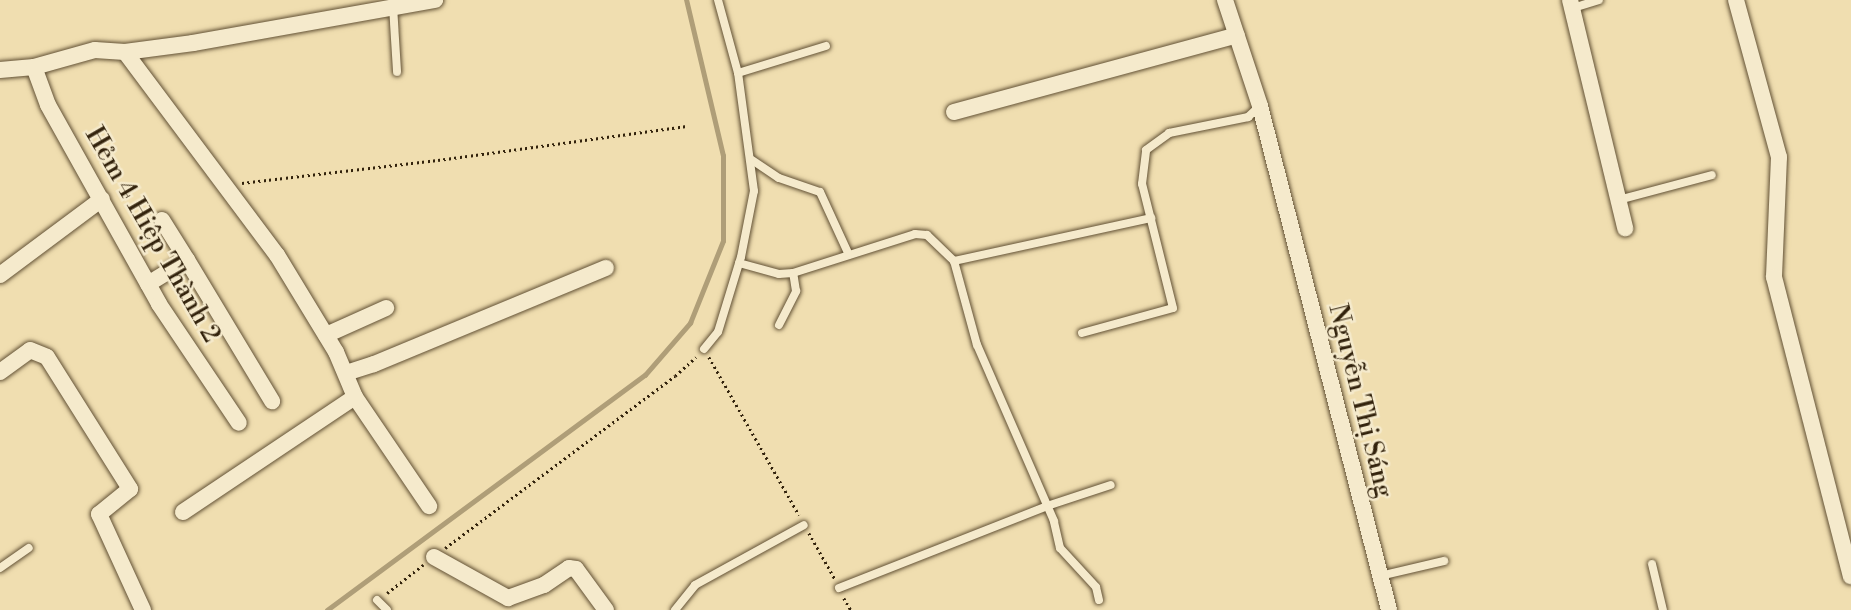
<!DOCTYPE html>
<meta charset="utf-8">
<style>
body{margin:0}
#map{position:relative;width:1851px;height:610px;overflow:hidden;background:#f0deb0;font-family:"Libre Bodoni",serif}
div>[style]{position:absolute}
[style*='--x']{left:calc(var(--x)*1px);top:calc(var(--y)*1px);width:calc(var(--w)*1px);rotate:calc(var(--a)*1deg)}
.stream>*{height:4.5px;margin:-2.25px;padding:0 2.25px;transform-origin:2.25px;border-radius:2.25px;background:#af9e78}
.path>*{height:2.5px;margin-top:-1.25px;transform-origin:0;background:repeating-linear-gradient(90deg,#32220c 0 2px,transparent 0 5.5px)}
.roads{filter:drop-shadow(0 0 2px #625135) drop-shadow(0 0 2px #625135)}
.service>*{height:8px;margin:-4px;padding:0 4px;transform-origin:4px;border-radius:4px;background:#f5eacc}
.minor>*{height:16px;margin:-8px;padding:0 8px;transform-origin:8px;border-radius:8px;background:#f5eacc}
span{translate:-50% -50%;white-space:nowrap;text-align:center;line-height:1.15;-webkit-text-stroke:5px #f5eacc;paint-order:stroke}
.street-label{font-size:26px;color:#32220c}
</style>
<div id="map">
<div class="stream">
<div style="--x:327;--y:610;--w:395;--a:-36.5"></div>
<div style="--x:645;--y:375;--w:69;--a:-49.1"></div>
<div style="--x:690;--y:323;--w:88;--a:-68.1"></div>
<div style="--x:723;--y:241;--w:85;--a:-90"></div>
<div style="--x:723;--y:156;--w:160;--a:-103.3"></div>
</div>
<div class="path">
<div style="--x:242;--y:183;--w:197;--a:-6.7"></div>
<div style="--x:438;--y:160;--w:251;--a:-7.8"></div>
<div style="--x:709;--y:357;--w:182;--a:60.3"></div>
<div style="--x:809;--y:533;--w:53;--a:60.5"></div>
<div style="--x:445;--y:548;--w:287;--a:-36.8"></div>
<div style="--x:675;--y:376;--w:28;--a:-42"></div>
<div style="--x:387;--y:593;--w:46;--a:-37.9"></div>
<div style="--x:844;--y:598;--w:14;--a:60"></div>
</div>
<div class="roads">
<div class="service">
<div style="--x:393;--y:6;--w:66;--a:86.5"></div>
<div style="--x:1573;--y:8;--w:27;--a:-17"></div>
<div style="--x:738;--y:73;--w:92;--a:-17.1"></div>
<div style="--x:752;--y:160;--w:32;--a:34"></div>
<div style="--x:779;--y:178;--w:43;--a:18.9"></div>
<div style="--x:820;--y:192;--w:69;--a:65.3"></div>
<div style="--x:1618;--y:200;--w:97;--a:-14.9"></div>
<div style="--x:739;--y:263;--w:41;--a:15.4"></div>
<div style="--x:779;--y:274;--w:14;--a:-4"></div>
<div style="--x:793;--y:273;--w:128;--a:-17.7"></div>
<div style="--x:915;--y:234;--w:12;--a:5"></div>
<div style="--x:927;--y:235;--w:37;--a:44"></div>
<div style="--x:779;--y:325;--w:38;--a:-63"></div>
<div style="--x:796;--y:291;--w:18;--a:-99"></div>
<div style="--x:1082;--y:333;--w:94;--a:-15.4"></div>
<div style="--x:1173;--y:308;--w:128;--a:-104"></div>
<div style="--x:1142;--y:184;--w:34;--a:-83"></div>
<div style="--x:1146;--y:150;--w:29;--a:-36"></div>
<div style="--x:1169;--y:133;--w:81;--a:-11.4"></div>
<div style="--x:1248;--y:117;--w:16;--a:-43"></div>
<div style="--x:704;--y:349;--w:22;--a:-51"></div>
<div style="--x:718;--y:332;--w:78;--a:-73"></div>
<div style="--x:741;--y:257;--w:67;--a:-78.9"></div>
<div style="--x:754;--y:191;--w:119;--a:-97.7"></div>
<div style="--x:738;--y:73;--w:76;--a:-105.3"></div>
<div style="--x:1652;--y:564;--w:47;--a:76.6"></div>
<div style="--x:0;--y:568;--w:35;--a:-35"></div>
<div style="--x:1380;--y:576;--w:66;--a:-13.2"></div>
<div style="--x:839;--y:588;--w:224;--a:-21.5"></div>
<div style="--x:1047;--y:506;--w:67;--a:-18.2"></div>
<div style="--x:377;--y:600;--w:14;--a:45"></div>
<div style="--x:1099;--y:600;--w:13;--a:-103"></div>
<div style="--x:1096;--y:587;--w:53;--a:-132.7"></div>
<div style="--x:1060;--y:548;--w:28;--a:-103"></div>
<div style="--x:1054;--y:521;--w:192;--a:-113.6"></div>
<div style="--x:977;--y:345;--w:87;--a:-105.3"></div>
<div style="--x:954;--y:261;--w:202;--a:-12.3"></div>
<div style="--x:675;--y:610;--w:32;--a:-51"></div>
<div style="--x:695;--y:585;--w:124;--a:-28.8"></div>
</div>
<div class="minor">
<div style="--x:1225;--y:0;--w:112;--a:71.7"></div>
<div style="--x:1260;--y:106;--w:520;--a:75.64"></div>
<div style="--x:1570;--y:0;--w:235;--a:76.4"></div>
<div style="--x:1736;--y:0;--w:163;--a:74.7"></div>
<div style="--x:1779;--y:157;--w:120;--a:92.4"></div>
<div style="--x:1774;--y:277;--w:309;--a:75.6"></div>
<div style="--x:125;--y:52;--w:69;--a:-7.5"></div>
<div style="--x:193;--y:43;--w:246;--a:-10.1"></div>
<div style="--x:34;--y:67;--w:40;--a:69.8"></div>
<div style="--x:48;--y:105;--w:228;--a:60.8"></div>
<div style="--x:159;--y:304;--w:143;--a:56.1"></div>
<div style="--x:0;--y:70;--w:34;--a:-5"></div>
<div style="--x:34;--y:67;--w:63;--a:-15.6"></div>
<div style="--x:95;--y:50;--w:30;--a:4"></div>
<div style="--x:125;--y:52;--w:254;--a:53.2"></div>
<div style="--x:277;--y:255;--w:114;--a:58.7"></div>
<div style="--x:336;--y:352;--w:49;--a:67.1"></div>
<div style="--x:355;--y:397;--w:132;--a:55.8"></div>
<div style="--x:954;--y:112;--w:293;--a:-15.2"></div>
<div style="--x:162;--y:220;--w:47;--a:58"></div>
<div style="--x:0;--y:275;--w:127;--a:-36.7"></div>
<div style="--x:148;--y:284;--w:46;--a:-31.6"></div>
<div style="--x:187;--y:260;--w:165;--a:58.9"></div>
<div style="--x:326;--y:335;--w:66;--a:-24.2"></div>
<div style="--x:0;--y:372;--w:37;--a:-36"></div>
<div style="--x:30;--y:350;--w:18;--a:22"></div>
<div style="--x:47;--y:357;--w:156;--a:57.8"></div>
<div style="--x:130;--y:489;--w:40;--a:141"></div>
<div style="--x:99;--y:514;--w:106;--a:65.4"></div>
<div style="--x:346;--y:373;--w:29;--a:-18"></div>
<div style="--x:374;--y:364;--w:251;--a:-22.5"></div>
<div style="--x:183;--y:512;--w:207;--a:-33.8"></div>
<div style="--x:434;--y:557;--w:85;--a:29"></div>
<div style="--x:508;--y:598;--w:38;--a:-20"></div>
<div style="--x:544;--y:585;--w:30;--a:-34"></div>
<div style="--x:569;--y:568;--w:7;--a:8"></div>
<div style="--x:576;--y:569;--w:51;--a:53.8"></div>
</div>
</div>
<div class="street-label">
<span style="left:152px;top:235px;rotate:60deg">Hẻm 4 Hiệp Thành 2</span>
<span style="left:1360px;top:401px;rotate:76deg">Nguyễn Thị Sáng</span>
</div>
</div>
